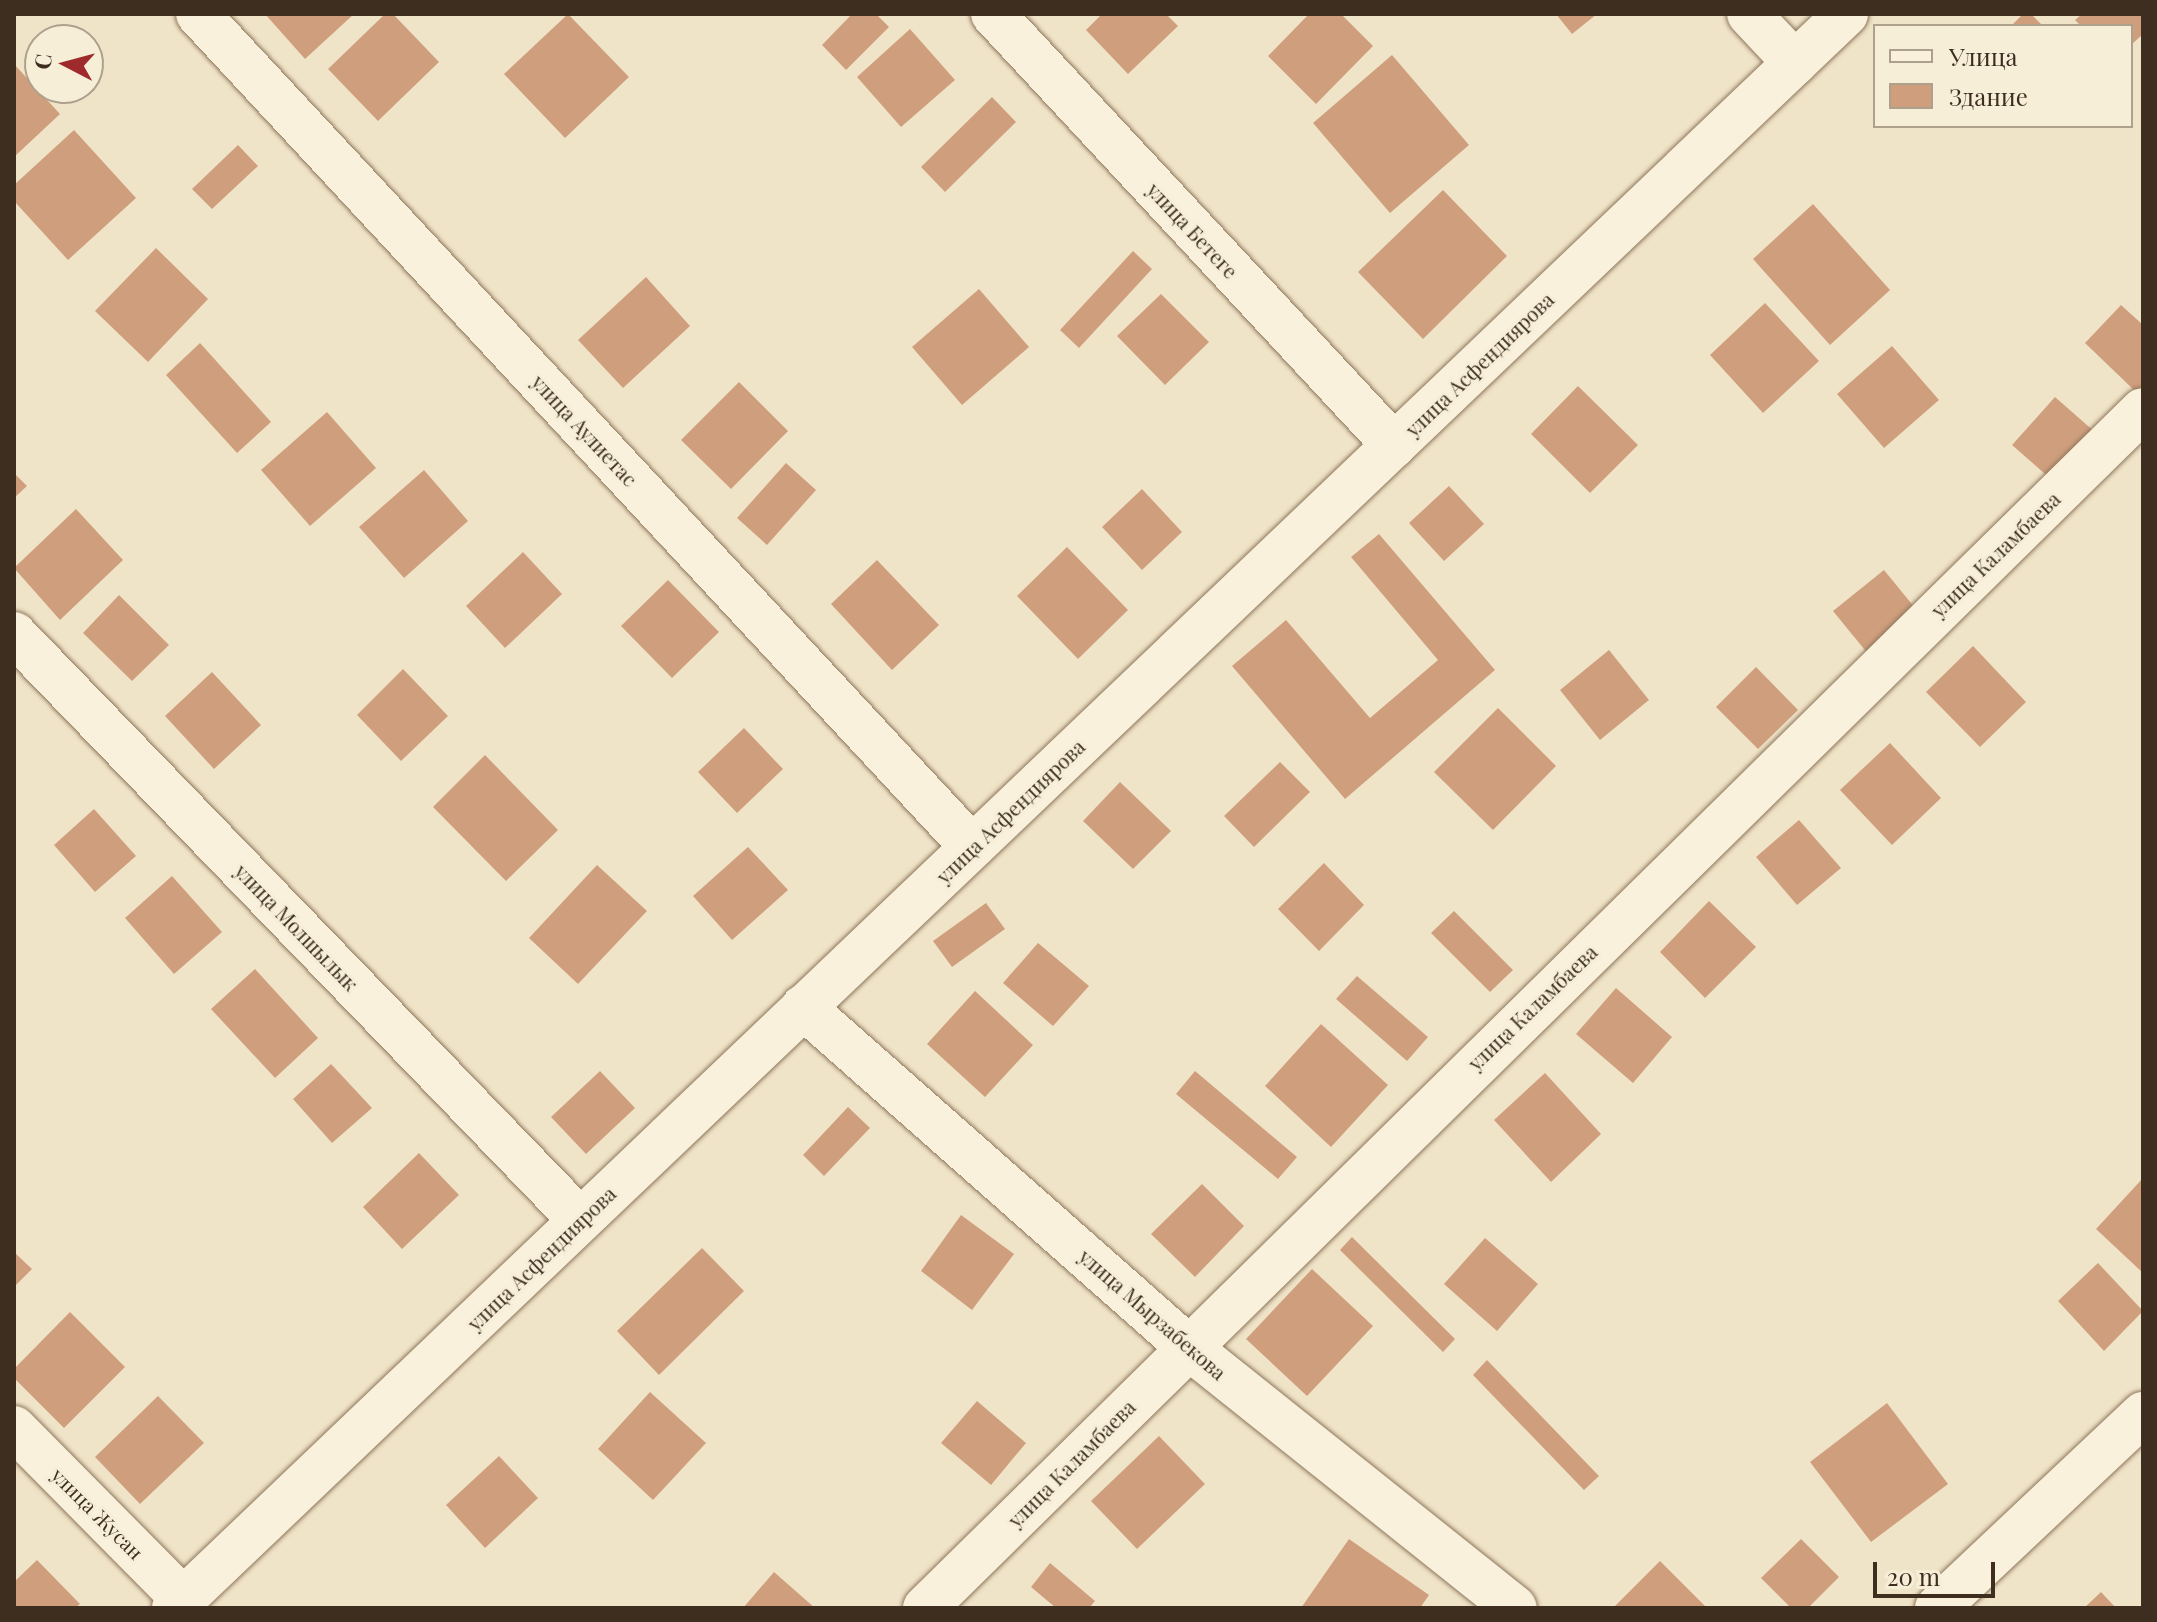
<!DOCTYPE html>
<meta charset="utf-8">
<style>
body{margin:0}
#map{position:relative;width:2157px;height:1622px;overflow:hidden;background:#f0e4c8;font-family:"Playfair Display",serif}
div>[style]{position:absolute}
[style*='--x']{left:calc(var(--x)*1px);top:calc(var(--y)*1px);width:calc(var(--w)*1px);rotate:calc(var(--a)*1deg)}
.building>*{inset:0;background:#cf9f7d}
.roads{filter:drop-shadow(0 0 2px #8d765c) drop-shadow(0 0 2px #8d765c)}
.minor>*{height:44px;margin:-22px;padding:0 22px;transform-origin:22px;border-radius:22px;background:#faf1dc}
.tertiary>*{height:44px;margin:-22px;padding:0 22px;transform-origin:22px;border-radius:22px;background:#faf1dc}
span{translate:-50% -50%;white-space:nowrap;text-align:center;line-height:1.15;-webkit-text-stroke:6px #f7eed8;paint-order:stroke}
.street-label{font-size:20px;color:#3d2e20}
.frame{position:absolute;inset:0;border:16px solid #3d2e20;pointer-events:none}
.legend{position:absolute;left:1873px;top:24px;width:260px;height:104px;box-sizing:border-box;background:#f7eed8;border:2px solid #ada18e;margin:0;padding:10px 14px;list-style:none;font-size:24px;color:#3d2e20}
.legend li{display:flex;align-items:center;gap:16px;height:40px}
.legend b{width:40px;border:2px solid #ada18e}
.north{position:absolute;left:24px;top:24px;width:80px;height:80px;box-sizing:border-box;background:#f7eed8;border:2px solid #ada18e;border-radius:50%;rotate:276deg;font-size:22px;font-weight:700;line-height:32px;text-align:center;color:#3d2e20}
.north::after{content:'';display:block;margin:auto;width:28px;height:36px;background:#9e2a2b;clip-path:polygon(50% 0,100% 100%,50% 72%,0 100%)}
.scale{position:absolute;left:1873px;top:1562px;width:122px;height:36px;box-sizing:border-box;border:4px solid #3d2e20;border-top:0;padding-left:10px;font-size:24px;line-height:28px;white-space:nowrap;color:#3d2e20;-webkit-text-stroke:6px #f7eed8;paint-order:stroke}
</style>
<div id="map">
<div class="building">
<div style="clip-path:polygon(265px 14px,354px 14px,305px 59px)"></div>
<div style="clip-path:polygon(385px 14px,393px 14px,439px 62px,378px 121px,328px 69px)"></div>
<div style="clip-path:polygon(568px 14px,629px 77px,565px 138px,504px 74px)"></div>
<div style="clip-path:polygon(852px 14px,876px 14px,889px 27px,846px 70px,822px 45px)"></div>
<div style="clip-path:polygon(1102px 14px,1166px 14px,1178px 26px,1128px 74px,1086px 30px)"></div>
<div style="clip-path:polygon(1309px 14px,1341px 14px,1373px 46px,1316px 104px,1268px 56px)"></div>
<div style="clip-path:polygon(1556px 14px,1597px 14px,1572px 34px)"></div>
<div style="clip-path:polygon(2023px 14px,2031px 14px,2043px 26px,2011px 26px)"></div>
<div style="clip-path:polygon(2082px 14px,2143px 14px,2143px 34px,2131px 45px,2131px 26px,2081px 26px,2075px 20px)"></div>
<div style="clip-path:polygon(910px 29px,955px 80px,901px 127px,857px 77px)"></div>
<div style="clip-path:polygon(1392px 55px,1469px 145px,1390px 213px,1313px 123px)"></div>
<div style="clip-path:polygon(14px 64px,60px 114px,14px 157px)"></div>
<div style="clip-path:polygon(992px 97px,1016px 122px,945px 192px,921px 167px)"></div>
<div style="clip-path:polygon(74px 130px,136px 198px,68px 260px,14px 201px,14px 185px)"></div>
<div style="clip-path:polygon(238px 145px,258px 166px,212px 209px,192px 189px)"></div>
<div style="clip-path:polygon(1443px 190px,1507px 256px,1423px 339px,1358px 272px)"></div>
<div style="clip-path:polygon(1813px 204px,1890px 290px,1830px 345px,1753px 259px)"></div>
<div style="clip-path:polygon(156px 248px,208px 299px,148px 362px,95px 311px)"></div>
<div style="clip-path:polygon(1133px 251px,1152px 269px,1079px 348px,1060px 330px)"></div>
<div style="clip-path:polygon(646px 277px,690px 326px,623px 388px,578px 340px)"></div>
<div style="clip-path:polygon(979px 289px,1029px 347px,962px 405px,912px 347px)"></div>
<div style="clip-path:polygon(1161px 294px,1209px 342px,1165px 385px,1117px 336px)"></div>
<div style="clip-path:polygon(1765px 303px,1819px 361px,1763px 413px,1710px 355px)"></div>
<div style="clip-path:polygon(2121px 305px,2143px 325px,2143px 385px,2136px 392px,2085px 343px)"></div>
<div style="clip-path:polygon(200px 343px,271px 422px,237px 453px,166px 375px)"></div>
<div style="clip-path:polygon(1892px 346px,1939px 400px,1884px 448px,1837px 394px)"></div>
<div style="clip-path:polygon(739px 382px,788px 431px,731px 489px,681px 440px)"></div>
<div style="clip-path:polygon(1578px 386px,1638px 445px,1590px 493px,1531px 434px)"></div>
<div style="clip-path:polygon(2055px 397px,2096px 433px,2053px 481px,2012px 445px)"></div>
<div style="clip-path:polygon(327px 412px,376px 468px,310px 526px,261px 470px)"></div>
<div style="clip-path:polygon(786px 463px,816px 490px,767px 545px,737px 518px)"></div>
<div style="clip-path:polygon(424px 470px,468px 521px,404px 578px,359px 527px)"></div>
<div style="clip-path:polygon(14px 473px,27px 486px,14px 498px)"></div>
<div style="clip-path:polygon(1449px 486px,1484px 524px,1444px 561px,1409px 523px)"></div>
<div style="clip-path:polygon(1142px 489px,1182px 532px,1142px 570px,1102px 527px)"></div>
<div style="clip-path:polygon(76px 509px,123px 560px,60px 620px,14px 568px)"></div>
<div style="clip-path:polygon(1379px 534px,1495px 670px,1345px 799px,1232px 666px,1286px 620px,1370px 718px,1438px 660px,1351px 557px)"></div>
<div style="clip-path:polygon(1067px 547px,1128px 610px,1078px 659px,1017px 596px)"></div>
<div style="clip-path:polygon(523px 552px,562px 594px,505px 648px,466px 606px)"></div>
<div style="clip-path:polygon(877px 560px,939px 625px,892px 670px,831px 604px)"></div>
<div style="clip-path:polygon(1884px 570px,1924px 619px,1873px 660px,1833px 611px)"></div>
<div style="clip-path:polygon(668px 580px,719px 632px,672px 678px,621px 626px)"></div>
<div style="clip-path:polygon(119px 595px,169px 645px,132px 681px,83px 633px)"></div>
<div style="clip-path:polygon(1973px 646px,2026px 702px,1980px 747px,1926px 692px)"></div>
<div style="clip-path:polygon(1609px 650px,1649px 700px,1600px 740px,1560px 690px)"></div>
<div style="clip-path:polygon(1756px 667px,1798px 710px,1758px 749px,1716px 707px)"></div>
<div style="clip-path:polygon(403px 669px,448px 716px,401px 761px,357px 715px)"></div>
<div style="clip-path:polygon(212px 672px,261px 725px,214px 769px,165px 716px)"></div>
<div style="clip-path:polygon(1498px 708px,1556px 766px,1493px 830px,1434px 772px)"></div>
<div style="clip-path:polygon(744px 728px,783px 769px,737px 813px,698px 772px)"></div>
<div style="clip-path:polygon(1890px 743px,1941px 798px,1892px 845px,1840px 790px)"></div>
<div style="clip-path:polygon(485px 755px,558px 830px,506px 881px,433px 807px)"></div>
<div style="clip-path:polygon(1280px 762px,1310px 792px,1254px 847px,1224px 816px)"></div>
<div style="clip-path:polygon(1120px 782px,1171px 831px,1133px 869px,1083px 821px)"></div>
<div style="clip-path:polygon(94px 809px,136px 856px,95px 892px,54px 845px)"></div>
<div style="clip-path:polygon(1799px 820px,1841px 868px,1797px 905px,1756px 857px)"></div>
<div style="clip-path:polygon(748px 847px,788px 890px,732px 940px,693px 896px)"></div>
<div style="clip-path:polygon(1324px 863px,1364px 905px,1319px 951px,1278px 909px)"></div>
<div style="clip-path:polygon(597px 865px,647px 911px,578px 984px,529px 938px)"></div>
<div style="clip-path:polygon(172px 876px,222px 932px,174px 974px,125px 918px)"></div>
<div style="clip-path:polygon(1709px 901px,1756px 947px,1705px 998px,1660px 952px)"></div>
<div style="clip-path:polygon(986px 903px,1005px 929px,952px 967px,933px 941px)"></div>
<div style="clip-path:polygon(1454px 911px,1513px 970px,1490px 992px,1431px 933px)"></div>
<div style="clip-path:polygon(1038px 943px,1089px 986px,1053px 1026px,1003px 983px)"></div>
<div style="clip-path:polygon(255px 969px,318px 1038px,275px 1078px,211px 1009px)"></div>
<div style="clip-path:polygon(1357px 976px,1428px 1037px,1407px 1061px,1336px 999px)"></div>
<div style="clip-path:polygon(1616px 988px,1672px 1037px,1633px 1083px,1576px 1034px)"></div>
<div style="clip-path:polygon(975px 991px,1033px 1045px,985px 1097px,927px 1044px)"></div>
<div style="clip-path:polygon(1321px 1024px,1388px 1085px,1331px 1147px,1265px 1086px)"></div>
<div style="clip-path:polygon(331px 1064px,372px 1108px,332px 1143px,293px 1099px)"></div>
<div style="clip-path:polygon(600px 1071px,635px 1108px,586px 1154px,551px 1117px)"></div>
<div style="clip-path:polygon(1195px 1071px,1297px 1157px,1278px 1179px,1176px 1094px)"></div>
<div style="clip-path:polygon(1545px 1073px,1601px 1134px,1551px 1182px,1494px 1120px)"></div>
<div style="clip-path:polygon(848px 1107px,870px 1128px,824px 1176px,803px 1155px)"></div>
<div style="clip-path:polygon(419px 1153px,459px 1195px,402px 1249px,363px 1207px)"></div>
<div style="clip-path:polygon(2143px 1178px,2143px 1273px,2096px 1229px)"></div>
<div style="clip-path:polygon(1202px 1184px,1244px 1226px,1195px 1277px,1151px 1234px)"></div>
<div style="clip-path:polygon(961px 1215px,1014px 1254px,972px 1310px,921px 1271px)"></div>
<div style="clip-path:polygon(1352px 1237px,1455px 1339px,1443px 1352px,1340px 1250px)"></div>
<div style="clip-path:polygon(1485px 1238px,1538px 1284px,1497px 1331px,1444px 1284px)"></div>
<div style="clip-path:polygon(702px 1248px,744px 1291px,659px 1375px,617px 1331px)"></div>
<div style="clip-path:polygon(14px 1252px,32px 1269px,14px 1287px)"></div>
<div style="clip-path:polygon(2098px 1263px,2143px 1311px,2104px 1351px,2058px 1301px)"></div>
<div style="clip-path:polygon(1312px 1269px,1373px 1326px,1307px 1396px,1246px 1339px)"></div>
<div style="clip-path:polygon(70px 1312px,125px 1367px,64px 1428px,14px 1378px,14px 1369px)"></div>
<div style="clip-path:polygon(1487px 1360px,1599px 1476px,1584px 1490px,1473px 1375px)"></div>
<div style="clip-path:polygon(650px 1392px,706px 1443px,653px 1500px,598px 1449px)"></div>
<div style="clip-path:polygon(158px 1396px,204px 1443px,140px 1504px,95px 1457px)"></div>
<div style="clip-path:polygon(977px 1401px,1026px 1443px,991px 1485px,941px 1443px)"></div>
<div style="clip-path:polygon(1887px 1403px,1948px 1484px,1871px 1542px,1810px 1462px)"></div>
<div style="clip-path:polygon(1159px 1436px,1205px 1484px,1137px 1549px,1091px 1501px)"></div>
<div style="clip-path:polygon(499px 1456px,538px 1498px,485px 1548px,446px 1505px)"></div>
<div style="clip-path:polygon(1349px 1539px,1429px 1595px,1420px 1608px,1301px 1608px)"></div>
<div style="clip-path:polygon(1801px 1539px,1839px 1577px,1808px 1608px,1791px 1608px,1761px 1578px)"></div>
<div style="clip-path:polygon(37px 1560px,80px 1604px,75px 1608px,14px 1608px,14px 1582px)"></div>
<div style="clip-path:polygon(1660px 1561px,1707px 1608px,1613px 1608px)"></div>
<div style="clip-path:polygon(1050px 1563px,1095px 1601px,1089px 1608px,1056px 1608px,1031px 1587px)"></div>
<div style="clip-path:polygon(774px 1572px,815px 1608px,743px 1608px)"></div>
<div style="clip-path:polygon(2101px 1592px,2116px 1608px,2084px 1608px)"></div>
</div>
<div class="roads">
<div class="minor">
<div style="--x:198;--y:14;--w:1137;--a:47.1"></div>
<div style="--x:993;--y:14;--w:589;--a:47.07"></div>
<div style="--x:1749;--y:14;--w:67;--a:46.8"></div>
<div style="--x:14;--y:634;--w:815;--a:45.99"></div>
<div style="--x:803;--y:1007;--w:514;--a:41.45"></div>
<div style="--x:1188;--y:1347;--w:418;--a:38.6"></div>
<div style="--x:14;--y:1428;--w:240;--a:45.3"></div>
<div style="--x:174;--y:1608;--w:2310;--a:-43.63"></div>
<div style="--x:925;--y:1608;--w:1708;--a:-44.53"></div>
</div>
<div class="tertiary">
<div style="--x:1937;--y:1608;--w:283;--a:-43.3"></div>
</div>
</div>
<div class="street-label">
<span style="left:1193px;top:230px;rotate:47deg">улица Бетеге</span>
<span style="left:1479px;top:364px;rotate:-44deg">улица Асфендиярова</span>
<span style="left:585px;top:430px;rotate:47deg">улица Аулиетас</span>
<span style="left:1995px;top:554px;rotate:-44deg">улица Каламбаева</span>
<span style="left:1010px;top:811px;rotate:-44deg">улица Асфендиярова</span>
<span style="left:297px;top:927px;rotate:46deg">улица Молшылык</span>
<span style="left:1532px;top:1007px;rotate:-44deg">улица Каламбаева</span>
<span style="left:541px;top:1258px;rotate:-44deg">улица Асфендиярова</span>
<span style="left:1153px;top:1314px;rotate:41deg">улица Мырзабекова</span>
<span style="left:1071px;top:1463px;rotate:-45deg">улица Каламбаева</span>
<span style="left:98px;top:1513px;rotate:45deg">улица Жусан</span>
</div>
<div class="frame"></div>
<ul class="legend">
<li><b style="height:10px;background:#faf1dc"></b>Улица</li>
<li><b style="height:22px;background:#cf9f7d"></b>Здание</li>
</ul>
<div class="north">С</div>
<div class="scale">20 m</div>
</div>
